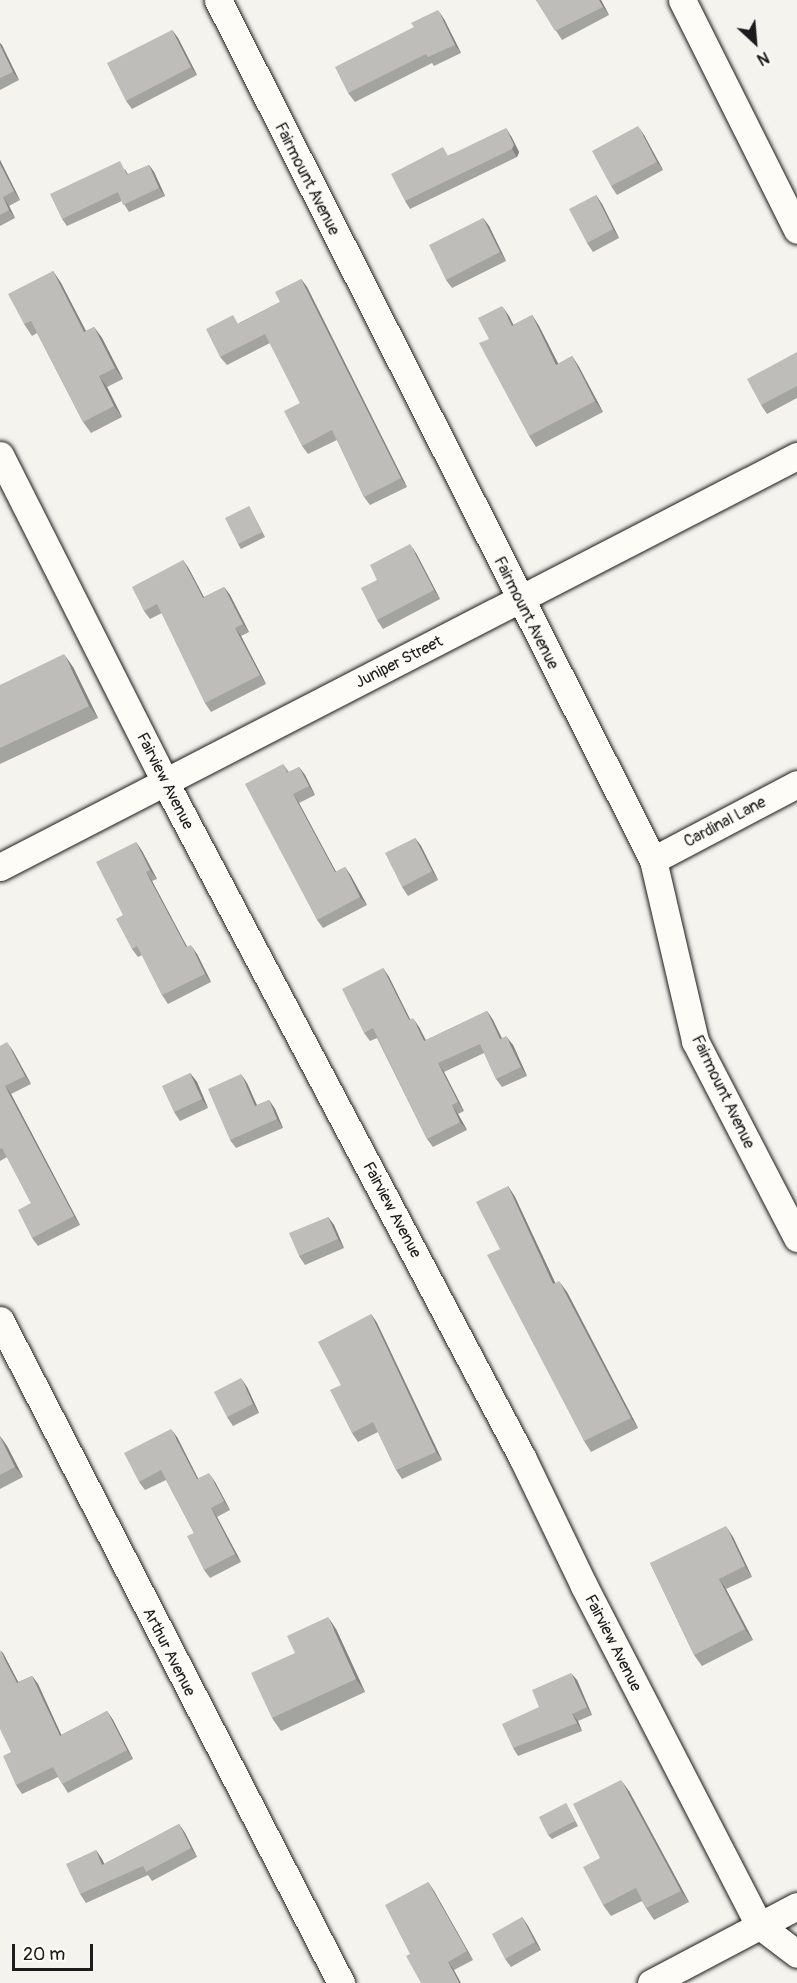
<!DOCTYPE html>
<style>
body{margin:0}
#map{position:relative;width:797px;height:1983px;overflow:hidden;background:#f4f3ee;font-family:Pangolin,sans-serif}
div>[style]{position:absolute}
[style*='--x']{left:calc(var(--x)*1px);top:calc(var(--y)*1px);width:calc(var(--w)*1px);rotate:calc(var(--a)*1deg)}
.roads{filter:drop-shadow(0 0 2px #1c1c1c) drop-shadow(0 0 2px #1c1c1c)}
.minor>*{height:27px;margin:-13.5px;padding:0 13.5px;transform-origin:13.5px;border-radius:13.5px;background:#fdfcf7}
.wall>*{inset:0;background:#a3a3a0}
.shaded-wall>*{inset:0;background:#858482}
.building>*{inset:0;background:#bebdba}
span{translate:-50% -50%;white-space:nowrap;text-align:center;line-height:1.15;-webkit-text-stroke:6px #fdfcf7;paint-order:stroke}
.street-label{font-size:16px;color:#1c1c1c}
.north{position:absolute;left:725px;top:12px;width:60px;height:60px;-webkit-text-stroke:4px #fdfcf7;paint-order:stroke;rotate:154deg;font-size:16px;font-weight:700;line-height:24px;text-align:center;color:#1c1c1c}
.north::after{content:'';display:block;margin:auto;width:21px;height:27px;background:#1c1c1c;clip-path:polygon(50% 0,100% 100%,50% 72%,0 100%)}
.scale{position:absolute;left:12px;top:1944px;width:81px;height:27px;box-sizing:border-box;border:3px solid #1c1c1c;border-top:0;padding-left:8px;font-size:18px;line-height:21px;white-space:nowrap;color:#1c1c1c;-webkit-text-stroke:4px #fdfcf7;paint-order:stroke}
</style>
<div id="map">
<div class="roads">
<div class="minor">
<div style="--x:218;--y:0;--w:964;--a:63.17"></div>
<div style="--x:653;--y:860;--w:186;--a:76.9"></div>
<div style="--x:695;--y:1041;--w:222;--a:62.6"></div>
<div style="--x:682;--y:0;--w:257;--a:63.4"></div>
<div style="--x:0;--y:455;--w:366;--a:63.2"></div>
<div style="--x:165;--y:782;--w:764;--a:62.13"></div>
<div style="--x:522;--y:1457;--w:143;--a:64.3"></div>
<div style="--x:584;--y:1586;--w:382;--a:62.7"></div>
<div style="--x:759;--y:1925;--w:48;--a:37.3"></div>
<div style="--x:653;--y:860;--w:163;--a:-27.8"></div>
<div style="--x:0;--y:867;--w:897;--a:-27.28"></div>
<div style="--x:0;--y:1320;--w:746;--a:62.78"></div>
<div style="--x:651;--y:1983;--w:165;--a:-27.8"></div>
</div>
</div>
<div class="wall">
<div style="clip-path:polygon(536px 0,601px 0,609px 15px,562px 40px)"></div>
<div style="clip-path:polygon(444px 19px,461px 53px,434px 66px,432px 63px,355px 102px,348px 93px)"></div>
<div style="clip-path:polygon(172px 30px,178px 38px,197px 75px,132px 109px,126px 101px)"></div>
<div style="clip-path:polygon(0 43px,19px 80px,0 90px)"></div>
<div style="clip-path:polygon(644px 135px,663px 170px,617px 195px,611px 186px)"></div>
<div style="clip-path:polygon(511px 136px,519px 152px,517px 157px,410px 209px,405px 201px,449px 155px)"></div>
<div style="clip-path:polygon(0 160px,20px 200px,9px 206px,15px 218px,0 226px)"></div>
<div style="clip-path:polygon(149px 165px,154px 172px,165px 196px,129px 212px,122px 201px,67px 226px,62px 219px,125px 169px,128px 174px)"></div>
<div style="clip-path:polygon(596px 195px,602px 204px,619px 238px,593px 252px,587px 243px)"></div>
<div style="clip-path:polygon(483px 218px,489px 226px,506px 261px,452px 288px,446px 280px)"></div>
<div style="clip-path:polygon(53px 271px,61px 283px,86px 331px,94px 327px,102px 338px,123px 379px,107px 387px,122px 417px,91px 433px,83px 422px,37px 333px,32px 336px,24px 324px)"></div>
<div style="clip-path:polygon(301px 279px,307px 287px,407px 487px,370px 505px,364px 497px,337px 440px,308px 454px,302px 446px,300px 403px,270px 343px,227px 365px,220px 357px,239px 323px,280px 302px)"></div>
<div style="clip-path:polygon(532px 315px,539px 326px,558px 364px,572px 356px,579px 367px,603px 412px,536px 447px,529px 436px,489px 339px,509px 316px,513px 325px)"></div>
<div style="clip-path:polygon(797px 352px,797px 398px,767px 414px,761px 405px)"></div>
<div style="clip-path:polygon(249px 506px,265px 537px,241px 549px,238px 544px)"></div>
<div style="clip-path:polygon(416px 553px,440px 599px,383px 629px,377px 620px,377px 580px)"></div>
<div style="clip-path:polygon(183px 560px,189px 569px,204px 597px,224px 587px,230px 595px,249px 632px,241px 636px,266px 684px,211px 712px,205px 703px,162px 613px,150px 619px,144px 611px)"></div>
<div style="clip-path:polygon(73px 667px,98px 718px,0 764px,0 685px)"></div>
<div style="clip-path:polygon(283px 764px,289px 772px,299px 767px,305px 775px,315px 795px,299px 803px,336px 872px,345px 867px,351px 876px,367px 905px,323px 928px,317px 920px)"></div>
<div style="clip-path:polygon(415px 838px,421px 846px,438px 880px,408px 896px,402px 887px)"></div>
<div style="clip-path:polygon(136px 842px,142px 851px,157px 879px,152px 881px,187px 947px,197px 954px,211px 982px,168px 1004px,162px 995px,142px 955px,138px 957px,132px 949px,123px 915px)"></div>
<div style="clip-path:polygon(383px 968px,389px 977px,410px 1020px,419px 1027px,426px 1040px,487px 1011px,493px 1020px,502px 1038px,513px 1045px,527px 1076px,502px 1087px,496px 1079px,484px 1053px,444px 1072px,464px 1111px,458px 1114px,467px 1130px,433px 1147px,427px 1139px,377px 1038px,370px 1041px,364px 1033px)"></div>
<div style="clip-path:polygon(0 1046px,13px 1051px,31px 1084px,11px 1094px,80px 1225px,38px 1246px,32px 1238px,31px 1203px,7px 1157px,0 1161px)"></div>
<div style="clip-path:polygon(190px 1073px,197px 1082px,208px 1108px,180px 1121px,174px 1112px)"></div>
<div style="clip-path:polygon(247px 1083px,257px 1105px,269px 1100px,275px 1109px,283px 1128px,236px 1148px,230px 1140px)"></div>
<div style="clip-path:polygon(508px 1186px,515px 1197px,555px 1283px,567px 1292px,638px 1428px,591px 1452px,584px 1441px,500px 1249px)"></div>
<div style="clip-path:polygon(328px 1217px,334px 1225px,344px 1248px,305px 1265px,299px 1256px)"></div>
<div style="clip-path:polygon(371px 1314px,377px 1323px,442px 1460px,402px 1479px,396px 1470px,378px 1432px,358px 1442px,352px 1433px,341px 1385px)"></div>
<div style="clip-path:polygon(247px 1387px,259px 1413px,233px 1426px,227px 1417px)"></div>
<div style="clip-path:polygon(0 1436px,7px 1446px,23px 1477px,0 1489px)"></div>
<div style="clip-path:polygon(177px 1437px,198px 1479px,215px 1482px,230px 1510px,217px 1517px,241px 1562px,210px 1578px,204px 1570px,194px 1533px,166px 1480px,145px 1490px,139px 1482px)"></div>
<div style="clip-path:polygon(733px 1537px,752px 1577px,726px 1589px,753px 1640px,702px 1666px,694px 1655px,650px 1563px)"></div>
<div style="clip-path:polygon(336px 1629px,365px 1692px,281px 1731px,272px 1718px,295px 1653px)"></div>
<div style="clip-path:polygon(3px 1653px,18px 1682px,32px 1676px,38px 1684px,61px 1735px,107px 1711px,113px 1720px,133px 1759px,68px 1793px,58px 1777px,22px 1794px,16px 1785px,11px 1752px)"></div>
<div style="clip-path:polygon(577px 1680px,592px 1715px,578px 1721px,582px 1731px,518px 1756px,513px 1748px,539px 1707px)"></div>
<div style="clip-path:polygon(629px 1791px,689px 1902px,654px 1920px,646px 1908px,642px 1901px,611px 1916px,603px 1905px,600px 1858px)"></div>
<div style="clip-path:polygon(566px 1803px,578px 1826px,552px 1839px,548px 1835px)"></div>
<div style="clip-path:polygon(179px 1824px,185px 1833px,197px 1857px,152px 1881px,148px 1875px,86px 1903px,80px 1894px,96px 1850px,104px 1864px)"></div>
<div style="clip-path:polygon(428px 1882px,434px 1891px,473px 1960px,454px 1970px,410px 1954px)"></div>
<div style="clip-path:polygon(522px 1917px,528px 1926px,541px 1950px,511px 1967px,505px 1959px)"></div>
</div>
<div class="shaded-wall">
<div style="clip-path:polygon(599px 0,601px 0,609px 15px,603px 7px)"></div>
<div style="clip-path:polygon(438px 10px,444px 19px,461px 53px,455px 45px)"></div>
<div style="clip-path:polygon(172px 30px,178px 38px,197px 75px,191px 67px)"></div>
<div style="clip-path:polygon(0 43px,2px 45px,19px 80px,13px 72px,0 45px)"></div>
<div style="clip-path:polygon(638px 126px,644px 135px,663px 170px,657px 162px)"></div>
<div style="clip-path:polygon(506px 128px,511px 136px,519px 152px,517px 157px,512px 149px)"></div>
<div style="clip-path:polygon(0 160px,20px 200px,14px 191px,0 164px)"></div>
<div style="clip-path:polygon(149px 165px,154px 172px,165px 196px,159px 188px)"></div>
<div style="clip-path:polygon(596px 195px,602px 204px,619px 238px,613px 229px)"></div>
<div style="clip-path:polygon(3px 197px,9px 206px,15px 218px,9px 210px)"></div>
<div style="clip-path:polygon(483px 218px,489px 226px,506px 261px,500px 252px)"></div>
<div style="clip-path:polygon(53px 271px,61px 283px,92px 343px,84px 332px)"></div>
<div style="clip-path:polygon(301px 279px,307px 287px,407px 487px,401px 478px)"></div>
<div style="clip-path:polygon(502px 306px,509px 316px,519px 336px,512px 326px)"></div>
<div style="clip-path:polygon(532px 315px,539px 326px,564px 375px,556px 365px)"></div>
<div style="clip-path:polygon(94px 327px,102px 338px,123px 379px,115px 368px)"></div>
<div style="clip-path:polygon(572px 356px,579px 367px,603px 412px,595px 401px)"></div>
<div style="clip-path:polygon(99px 376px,107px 387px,122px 417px,114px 406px)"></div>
<div style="clip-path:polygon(410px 544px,416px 553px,440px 599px,434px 590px)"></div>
<div style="clip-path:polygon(183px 560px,189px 569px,209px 607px,203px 598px)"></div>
<div style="clip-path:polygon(224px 587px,230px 595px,249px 632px,243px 624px)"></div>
<div style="clip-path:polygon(235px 628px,241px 636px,266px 684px,260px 675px)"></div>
<div style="clip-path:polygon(64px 654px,73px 667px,98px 718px,89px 706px)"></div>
<div style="clip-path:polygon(299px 767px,305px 775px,315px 795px,309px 786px)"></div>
<div style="clip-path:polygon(293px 794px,299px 803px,341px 881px,335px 872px)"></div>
<div style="clip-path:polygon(415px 838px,421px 846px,438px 880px,432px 871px)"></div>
<div style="clip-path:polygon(136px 842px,142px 851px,157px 879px,150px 870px)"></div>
<div style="clip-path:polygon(345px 867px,351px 876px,367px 905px,360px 897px)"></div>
<div style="clip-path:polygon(146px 872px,152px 881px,192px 956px,186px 947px)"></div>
<div style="clip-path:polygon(191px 945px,197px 954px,211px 982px,205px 974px)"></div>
<div style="clip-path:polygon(383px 968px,389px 977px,415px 1029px,409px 1020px)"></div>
<div style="clip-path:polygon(487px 1011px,493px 1020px,506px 1048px,500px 1039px)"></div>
<div style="clip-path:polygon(413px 1018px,419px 1027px,430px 1050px,424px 1041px)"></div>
<div style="clip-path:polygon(506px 1036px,513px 1045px,527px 1076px,521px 1067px)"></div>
<div style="clip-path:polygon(7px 1042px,13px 1051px,31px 1084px,25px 1076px)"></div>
<div style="clip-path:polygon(438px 1063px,444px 1072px,464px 1111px,458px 1102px)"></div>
<div style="clip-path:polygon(190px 1073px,197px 1082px,208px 1108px,202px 1099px)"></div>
<div style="clip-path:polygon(241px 1074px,247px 1083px,261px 1115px,255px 1106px)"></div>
<div style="clip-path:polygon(5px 1086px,11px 1094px,80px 1225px,74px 1216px)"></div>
<div style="clip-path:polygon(269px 1100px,275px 1109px,283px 1128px,277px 1119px)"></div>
<div style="clip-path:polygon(452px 1105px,458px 1114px,467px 1130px,460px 1122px)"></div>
<div style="clip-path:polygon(508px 1186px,515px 1197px,561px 1295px,553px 1284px)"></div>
<div style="clip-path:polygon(328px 1217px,334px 1225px,344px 1248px,338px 1239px)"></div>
<div style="clip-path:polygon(559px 1281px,567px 1292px,638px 1428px,631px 1418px)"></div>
<div style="clip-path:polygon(371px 1314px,377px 1323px,442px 1460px,436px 1452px)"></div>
<div style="clip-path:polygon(241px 1378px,247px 1387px,259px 1413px,253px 1404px)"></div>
<div style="clip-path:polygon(171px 1429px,177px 1437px,203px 1488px,197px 1479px)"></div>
<div style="clip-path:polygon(0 1436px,7px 1446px,23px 1477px,15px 1467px)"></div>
<div style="clip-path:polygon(209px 1473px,215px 1482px,230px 1510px,224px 1501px)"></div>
<div style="clip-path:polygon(211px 1508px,217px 1517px,241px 1562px,235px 1554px)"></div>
<div style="clip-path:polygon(726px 1526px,733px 1537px,752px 1577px,745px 1566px)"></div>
<div style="clip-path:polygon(719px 1579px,726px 1589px,753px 1640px,745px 1629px)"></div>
<div style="clip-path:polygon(328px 1617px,336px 1629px,365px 1692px,356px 1679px)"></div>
<div style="clip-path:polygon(0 1650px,3px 1653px,23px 1691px,17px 1683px)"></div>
<div style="clip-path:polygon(571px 1673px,577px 1680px,592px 1715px,587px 1707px)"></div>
<div style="clip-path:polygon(32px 1676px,38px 1684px,66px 1745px,60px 1736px)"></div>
<div style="clip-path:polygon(107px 1711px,113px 1720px,133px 1759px,127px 1750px)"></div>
<div style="clip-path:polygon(572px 1714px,578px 1721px,582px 1731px,577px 1723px)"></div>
<div style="clip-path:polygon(621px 1780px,629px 1791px,689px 1902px,681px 1891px)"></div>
<div style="clip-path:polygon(179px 1824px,185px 1833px,197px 1857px,191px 1848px)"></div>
<div style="clip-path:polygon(96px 1850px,102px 1859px,109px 1874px,102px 1865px)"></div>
<div style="clip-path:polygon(428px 1882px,434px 1891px,473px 1960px,467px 1951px)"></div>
<div style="clip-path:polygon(522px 1917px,528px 1926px,541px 1950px,535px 1942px)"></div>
<div style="clip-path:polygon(448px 1962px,454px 1970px,461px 1983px,459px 1983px)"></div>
</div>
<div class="building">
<div style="clip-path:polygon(536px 0,599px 0,603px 7px,555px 31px)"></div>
<div style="clip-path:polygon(438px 10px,455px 45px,428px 57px,426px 54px,348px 93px,335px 67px,414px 27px,411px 23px)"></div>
<div style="clip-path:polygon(172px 30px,191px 67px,126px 101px,107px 63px)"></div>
<div style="clip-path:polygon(0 45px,13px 72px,0 78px)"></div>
<div style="clip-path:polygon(638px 126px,657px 162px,611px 186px,592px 151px)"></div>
<div style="clip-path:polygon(506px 128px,514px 145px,512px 149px,405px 201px,391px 174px,443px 147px,448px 156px)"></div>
<div style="clip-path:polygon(120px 161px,127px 175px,149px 165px,159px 188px,123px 205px,118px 192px,62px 219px,50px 194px)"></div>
<div style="clip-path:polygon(0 164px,14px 191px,3px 197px,9px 210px,0 215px)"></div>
<div style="clip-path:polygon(596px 195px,613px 229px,587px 243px,569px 209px)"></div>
<div style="clip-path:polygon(483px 218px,500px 252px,446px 280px,429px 245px)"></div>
<div style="clip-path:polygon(53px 271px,84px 332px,94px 327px,115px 368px,99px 376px,114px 406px,83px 422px,31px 321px,24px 324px,8px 294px)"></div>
<div style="clip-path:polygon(301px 279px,401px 478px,364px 497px,332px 430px,302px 446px,284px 411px,300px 403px,265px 334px,220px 357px,206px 329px,233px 315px,238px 324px,280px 302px,275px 292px)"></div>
<div style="clip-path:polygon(502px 306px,512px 326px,532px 315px,556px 365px,572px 356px,595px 401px,529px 436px,479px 343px,489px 339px,478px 318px)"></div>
<div style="clip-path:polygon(797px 352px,797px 386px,761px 405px,747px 379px)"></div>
<div style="clip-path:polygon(249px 506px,262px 532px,238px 544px,225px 518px)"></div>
<div style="clip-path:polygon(410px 544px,434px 590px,377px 620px,361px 588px,377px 580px,370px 565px)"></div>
<div style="clip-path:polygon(183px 560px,203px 598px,224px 587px,243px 624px,235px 628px,260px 675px,205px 703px,157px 604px,144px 611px,132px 587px)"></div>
<div style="clip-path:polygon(64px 654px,89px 706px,0 748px,0 685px)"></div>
<div style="clip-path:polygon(283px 764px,287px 773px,299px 767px,309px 786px,293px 794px,335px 872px,345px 867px,360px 897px,317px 920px,245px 784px)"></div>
<div style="clip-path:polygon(415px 838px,432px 871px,402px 887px,385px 853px)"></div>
<div style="clip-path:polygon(136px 842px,150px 870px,146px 872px,186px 947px,191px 945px,205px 974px,162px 995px,137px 946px,132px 949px,116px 919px,123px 915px,96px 862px)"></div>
<div style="clip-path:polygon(383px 968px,409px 1020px,413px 1018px,424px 1041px,487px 1011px,500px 1039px,506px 1036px,521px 1067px,496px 1079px,480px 1044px,438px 1063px,458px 1102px,452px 1105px,460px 1122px,427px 1139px,373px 1028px,364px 1033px,342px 989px)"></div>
<div style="clip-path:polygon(7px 1042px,25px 1076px,5px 1086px,74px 1216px,32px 1238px,18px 1210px,31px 1203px,2px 1148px,0 1149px,0 1046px)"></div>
<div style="clip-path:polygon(190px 1073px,202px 1099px,174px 1112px,162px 1086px)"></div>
<div style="clip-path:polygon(241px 1074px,255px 1106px,269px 1100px,277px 1119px,230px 1140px,208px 1089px)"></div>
<div style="clip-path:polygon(508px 1186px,553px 1284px,559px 1281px,631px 1418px,584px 1441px,487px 1255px,500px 1249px,476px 1202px)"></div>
<div style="clip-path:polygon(328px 1217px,338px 1239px,299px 1256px,289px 1233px)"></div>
<div style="clip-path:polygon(371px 1314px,436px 1452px,396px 1470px,373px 1422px,352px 1433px,330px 1390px,341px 1385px,318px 1342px)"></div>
<div style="clip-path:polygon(241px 1378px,253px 1404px,227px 1417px,214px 1392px)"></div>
<div style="clip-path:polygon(171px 1429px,197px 1479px,209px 1473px,224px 1501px,211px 1508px,235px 1554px,204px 1570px,187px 1536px,194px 1533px,161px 1470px,139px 1482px,124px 1453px)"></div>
<div style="clip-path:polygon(0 1437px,15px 1467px,0 1475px)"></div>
<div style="clip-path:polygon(726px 1526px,745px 1566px,719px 1579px,745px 1629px,694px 1655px,650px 1563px)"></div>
<div style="clip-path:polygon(328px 1617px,356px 1679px,272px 1718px,251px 1673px,295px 1653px,287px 1636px)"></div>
<div style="clip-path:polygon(0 1651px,17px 1683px,32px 1676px,60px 1736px,107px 1711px,127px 1750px,62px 1784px,53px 1767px,16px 1785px,3px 1756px,11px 1752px,0 1729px)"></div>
<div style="clip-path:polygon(571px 1673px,587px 1707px,572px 1714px,577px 1723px,513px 1748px,502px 1724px,539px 1707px,532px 1690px)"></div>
<div style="clip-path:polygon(621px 1780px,681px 1891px,646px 1908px,636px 1888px,603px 1905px,583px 1867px,600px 1858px,573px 1804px)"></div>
<div style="clip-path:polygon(566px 1803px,575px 1821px,548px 1835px,539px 1817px)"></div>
<div style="clip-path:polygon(179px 1824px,191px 1848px,146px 1872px,143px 1866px,80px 1894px,66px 1864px,96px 1850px,102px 1865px)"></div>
<div style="clip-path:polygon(428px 1882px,467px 1951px,448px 1962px,459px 1983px,421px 1983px,406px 1956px,410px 1954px,385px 1905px)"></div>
<div style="clip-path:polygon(522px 1917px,535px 1942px,505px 1959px,492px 1934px)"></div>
</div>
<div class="street-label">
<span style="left:307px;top:179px;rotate:63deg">Fairmount Avenue</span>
<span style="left:526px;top:613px;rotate:63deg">Fairmount Avenue</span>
<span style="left:399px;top:662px;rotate:-27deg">Juniper Street</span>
<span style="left:165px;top:781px;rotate:63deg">Fairview Avenue</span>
<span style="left:725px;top:822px;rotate:-28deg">Cardinal Lane</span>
<span style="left:723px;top:1092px;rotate:64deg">Fairmount Avenue</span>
<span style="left:392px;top:1210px;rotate:62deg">Fairview Avenue</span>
<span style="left:613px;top:1643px;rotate:63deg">Fairview Avenue</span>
<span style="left:169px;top:1652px;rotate:63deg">Arthur Avenue</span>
</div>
<div class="north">N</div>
<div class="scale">20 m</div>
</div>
